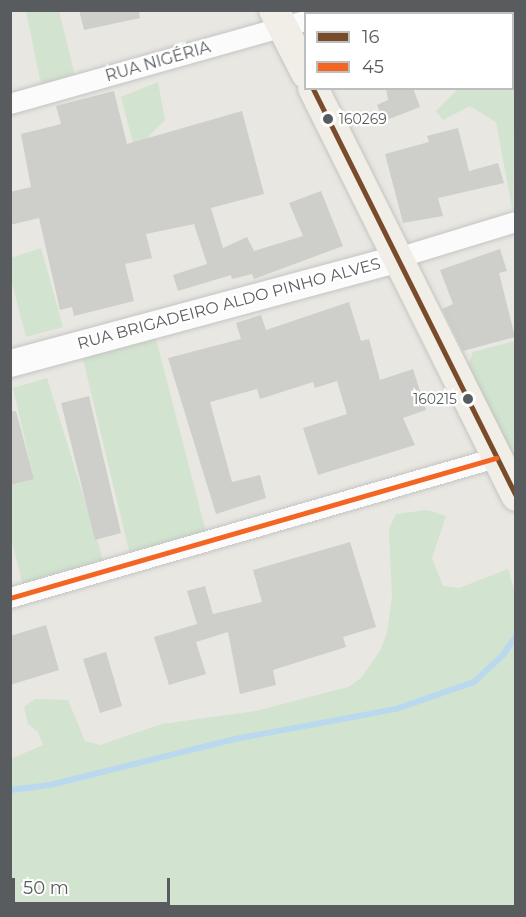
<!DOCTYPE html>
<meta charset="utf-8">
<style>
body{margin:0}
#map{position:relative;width:526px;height:917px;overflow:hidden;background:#e8e7e2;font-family:Montserrat,sans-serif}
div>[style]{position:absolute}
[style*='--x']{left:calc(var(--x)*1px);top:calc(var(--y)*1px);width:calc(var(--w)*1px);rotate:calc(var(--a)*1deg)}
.green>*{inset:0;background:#d2e3cf}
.stream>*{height:6px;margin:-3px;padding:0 3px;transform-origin:3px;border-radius:3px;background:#bad9ee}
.building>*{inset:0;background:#cececb}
.roads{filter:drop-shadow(0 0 2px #c4c4c3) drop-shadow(0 0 2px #c4c4c3)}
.street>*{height:20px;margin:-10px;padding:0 10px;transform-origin:10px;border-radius:10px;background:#fcfbfb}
.secondary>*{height:27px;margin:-13.5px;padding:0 13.5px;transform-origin:13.5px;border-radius:13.5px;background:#fcfbfb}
.primary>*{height:30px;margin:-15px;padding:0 15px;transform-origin:15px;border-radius:15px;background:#f0eee6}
.bus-1>*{height:4.5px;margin:-2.25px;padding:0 2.25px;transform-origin:2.25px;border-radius:2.25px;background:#7a4b2a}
.bus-2>*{height:4.5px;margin:-2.25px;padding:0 2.25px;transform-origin:2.25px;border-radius:2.25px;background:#f26522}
.dots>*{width:16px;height:16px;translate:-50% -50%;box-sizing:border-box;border:3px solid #fff;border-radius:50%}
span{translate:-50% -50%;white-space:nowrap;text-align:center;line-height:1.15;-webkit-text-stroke:4.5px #fff;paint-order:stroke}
.bus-label{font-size:14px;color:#595c5f}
.left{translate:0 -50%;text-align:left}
.right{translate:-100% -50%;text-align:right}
.street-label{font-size:16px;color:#595c5f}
.frame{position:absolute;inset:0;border:12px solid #595c5f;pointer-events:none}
.legend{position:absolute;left:304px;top:12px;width:210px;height:78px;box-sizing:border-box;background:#fff;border:2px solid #bdbebf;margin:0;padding:8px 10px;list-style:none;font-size:18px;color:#595c5f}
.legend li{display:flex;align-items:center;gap:12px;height:30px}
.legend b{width:30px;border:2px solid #bdbebf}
.scale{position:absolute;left:12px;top:878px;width:158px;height:27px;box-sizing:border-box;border:3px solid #595c5f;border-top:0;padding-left:8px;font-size:18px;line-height:21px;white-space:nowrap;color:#595c5f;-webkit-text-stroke:4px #fff;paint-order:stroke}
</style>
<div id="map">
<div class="green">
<div style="clip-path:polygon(26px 11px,59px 11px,75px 76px,41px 85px)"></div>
<div style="clip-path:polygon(513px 27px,515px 27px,513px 212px,496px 122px,470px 106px,443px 120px,436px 111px,458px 89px,512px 88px)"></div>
<div style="clip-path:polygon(158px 82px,165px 120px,146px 139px,133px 143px,121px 97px)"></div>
<div style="clip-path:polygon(41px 248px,63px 327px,26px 337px,11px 279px,11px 258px)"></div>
<div style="clip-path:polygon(156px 339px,207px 536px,131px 559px,82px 355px)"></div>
<div style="clip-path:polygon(515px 341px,515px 473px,460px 370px,468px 367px,473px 352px)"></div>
<div style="clip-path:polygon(47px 378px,105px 566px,24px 589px,11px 538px,10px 485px,34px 479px,13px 388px)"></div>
<div style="clip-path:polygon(427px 510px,446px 516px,432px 558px,443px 586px,459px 588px,508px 569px,515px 593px,515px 906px,11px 906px,11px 759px,43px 745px,38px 732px,28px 724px,24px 707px,35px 699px,68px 700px,85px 741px,100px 745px,162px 724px,256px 711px,348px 687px,361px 678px,380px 651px,387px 633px,392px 597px,389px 529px,396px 514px)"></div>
</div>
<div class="stream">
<div style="--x:10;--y:790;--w:40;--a:-7.1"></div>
<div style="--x:50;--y:785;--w:191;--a:-14"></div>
<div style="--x:235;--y:739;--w:164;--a:-10.6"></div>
<div style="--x:396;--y:709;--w:83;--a:-19.1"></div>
<div style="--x:474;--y:682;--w:40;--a:-43"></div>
<div style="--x:503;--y:655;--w:23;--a:-56"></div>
</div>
<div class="building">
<div style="clip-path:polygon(79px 10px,139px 10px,140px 18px,84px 30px)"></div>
<div style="clip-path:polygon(386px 88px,413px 88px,420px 107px,384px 121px,377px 105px,388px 100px)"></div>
<div style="clip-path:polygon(114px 91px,127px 144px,242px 111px,264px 194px,211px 208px,223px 248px,247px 237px,254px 251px,303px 236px,289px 203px,321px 191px,343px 246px,254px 279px,252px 274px,232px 279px,231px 275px,178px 291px,173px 275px,207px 264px,194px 224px,146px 234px,152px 258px,125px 264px,134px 301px,74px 316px,72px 307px,60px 310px,39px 218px,10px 225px,10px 192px,31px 187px,21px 134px,61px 124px,56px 106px)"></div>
<div style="clip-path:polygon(458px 128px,469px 171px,498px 163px,504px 183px,438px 198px,443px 216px,403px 223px,385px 154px,429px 142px,427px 136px)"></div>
<div style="clip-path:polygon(500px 249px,507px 271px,499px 273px,515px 337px,463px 351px,442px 309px,453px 304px,440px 270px)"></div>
<div style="clip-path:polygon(349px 302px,361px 341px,369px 339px,380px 380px,413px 369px,426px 410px,403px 418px,415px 445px,318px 475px,303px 428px,347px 414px,337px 381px,315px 388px,313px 382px,260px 399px,257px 389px,210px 402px,232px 482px,260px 475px,266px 498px,216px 514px,168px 358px,241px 339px,236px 323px,261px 315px,266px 330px)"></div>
<div style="clip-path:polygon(89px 396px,121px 533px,95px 540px,61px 403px)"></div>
<div style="clip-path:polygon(16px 411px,34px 479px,10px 485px,10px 412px)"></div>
<div style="clip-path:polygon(350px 542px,376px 627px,343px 637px,346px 647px,273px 670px,276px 685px,240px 694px,228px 632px,196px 642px,206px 674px,169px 685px,154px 637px,197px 624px,187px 591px,205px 586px,213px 614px,262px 602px,253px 570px)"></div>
<div style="clip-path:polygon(46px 625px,59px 670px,10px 685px,10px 636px)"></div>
<div style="clip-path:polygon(106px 652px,122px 706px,100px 713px,83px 659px)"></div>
</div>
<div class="roads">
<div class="street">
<div style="--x:330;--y:14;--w:11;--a:-22"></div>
<div style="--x:10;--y:104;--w:307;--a:-15.7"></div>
<div style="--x:398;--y:258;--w:123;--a:-17"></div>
<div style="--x:10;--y:598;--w:506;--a:-16.07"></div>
</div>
<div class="secondary">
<div style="--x:10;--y:363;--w:402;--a:-15.1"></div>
</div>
<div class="primary">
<div style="--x:274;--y:10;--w:71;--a:63.1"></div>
<div style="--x:313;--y:88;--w:456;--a:63.5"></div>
</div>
</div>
<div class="bus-1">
<div style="--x:313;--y:88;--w:456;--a:63.5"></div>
</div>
<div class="bus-2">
<div style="--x:10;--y:598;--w:506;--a:-16.07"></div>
</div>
<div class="dots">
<div style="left:328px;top:119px;background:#595c5f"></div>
<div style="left:468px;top:399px;background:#595c5f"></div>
</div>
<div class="bus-label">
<span class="left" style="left:339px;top:119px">160269</span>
<span class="right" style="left:457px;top:399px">160215</span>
</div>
<div class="street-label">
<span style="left:158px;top:62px;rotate:-16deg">RUA NIGÉRIA</span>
<span style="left:229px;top:304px;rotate:-15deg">RUA BRIGADEIRO ALDO PINHO ALVES</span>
</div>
<div class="frame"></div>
<ul class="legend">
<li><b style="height:8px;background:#7a4b2a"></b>16</li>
<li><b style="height:8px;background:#f26522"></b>45</li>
</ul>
<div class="scale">50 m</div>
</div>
